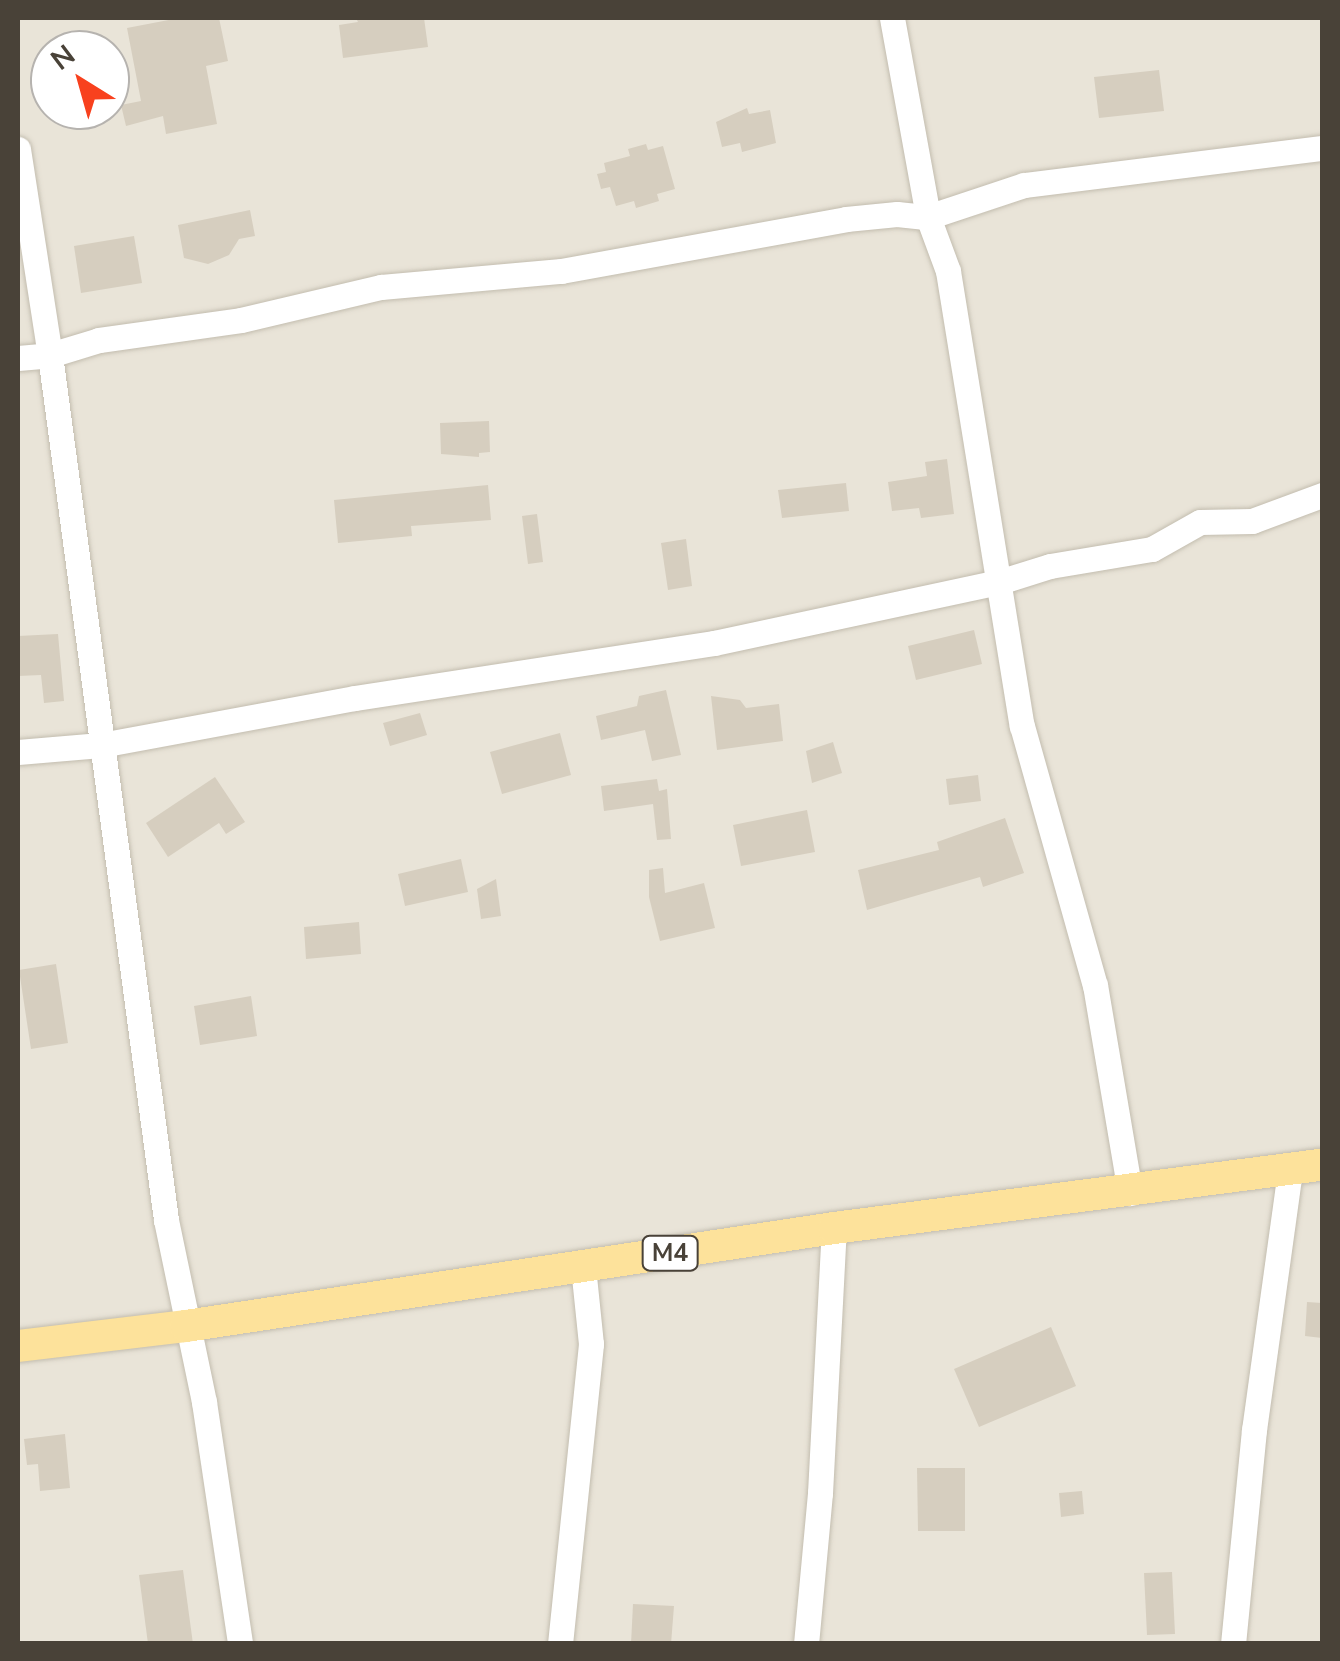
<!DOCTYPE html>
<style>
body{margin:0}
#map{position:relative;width:1340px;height:1661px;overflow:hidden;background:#f5f2ea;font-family:"Nunito Sans",sans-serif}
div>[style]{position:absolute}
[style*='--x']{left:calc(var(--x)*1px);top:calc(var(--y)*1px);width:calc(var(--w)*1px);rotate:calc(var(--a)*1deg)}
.residential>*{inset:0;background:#e9e4d8}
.building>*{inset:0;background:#d6cebf}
.roads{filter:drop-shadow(0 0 2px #c3bdaf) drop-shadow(0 0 2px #c3bdaf)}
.minor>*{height:25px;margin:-12.5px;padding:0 12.5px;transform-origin:12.5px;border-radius:12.5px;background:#fff}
.major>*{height:32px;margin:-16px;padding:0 16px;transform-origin:16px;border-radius:16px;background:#fde29b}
span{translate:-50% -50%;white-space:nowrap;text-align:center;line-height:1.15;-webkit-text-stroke:10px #fff;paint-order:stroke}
.shield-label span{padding:2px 8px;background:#fff;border:2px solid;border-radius:8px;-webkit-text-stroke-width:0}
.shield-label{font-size:25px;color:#494238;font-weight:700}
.frame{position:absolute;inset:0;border:20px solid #494238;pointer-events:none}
.north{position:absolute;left:30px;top:30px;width:100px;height:100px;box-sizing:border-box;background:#fff;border:2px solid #b6b3af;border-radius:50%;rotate:323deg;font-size:28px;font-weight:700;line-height:40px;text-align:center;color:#494238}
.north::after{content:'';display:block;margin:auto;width:35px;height:45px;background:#f8411e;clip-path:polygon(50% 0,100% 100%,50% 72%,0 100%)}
</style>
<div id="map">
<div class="residential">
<div style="clip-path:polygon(evenodd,18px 18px,1322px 18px,1322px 1643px,18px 1643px,18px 18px,50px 50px,110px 50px,110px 110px,50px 110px,50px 50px)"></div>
</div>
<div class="building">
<div style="clip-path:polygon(179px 18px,219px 18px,228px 61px,206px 66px,217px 124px,166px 134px,163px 116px,126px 126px,121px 105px,141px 101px,127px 28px)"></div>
<div style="clip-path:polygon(356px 18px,424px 18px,428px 47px,343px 58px,339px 25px,358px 22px)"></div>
<div style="clip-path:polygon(1159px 70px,1164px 111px,1099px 118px,1094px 77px)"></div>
<div style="clip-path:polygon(747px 108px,749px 114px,770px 110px,776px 143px,742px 152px,740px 143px,722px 147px,716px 122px)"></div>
<div style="clip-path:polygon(646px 144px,648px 150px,663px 146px,675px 189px,657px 194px,659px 201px,636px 208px,634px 201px,616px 206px,610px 187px,601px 189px,597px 174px,606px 172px,604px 163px,630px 156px,628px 149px)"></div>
<div style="clip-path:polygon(250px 210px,255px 236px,239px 239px,229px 255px,208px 264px,184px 258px,178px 225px)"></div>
<div style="clip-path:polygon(134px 236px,142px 283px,81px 293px,74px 246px)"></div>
<div style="clip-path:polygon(489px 421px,490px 452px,479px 453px,479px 457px,441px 454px,440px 423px)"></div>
<div style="clip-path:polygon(947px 459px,954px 514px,921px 518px,919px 508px,892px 511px,888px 482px,927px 476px,925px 462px)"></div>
<div style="clip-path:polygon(846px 483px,849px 511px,782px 518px,778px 490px)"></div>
<div style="clip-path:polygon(488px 485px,491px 520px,411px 526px,412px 536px,338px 543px,334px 500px)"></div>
<div style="clip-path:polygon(537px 514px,543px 562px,528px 564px,522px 516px)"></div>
<div style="clip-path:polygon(686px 539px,692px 586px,668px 590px,661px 543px)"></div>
<div style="clip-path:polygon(974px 630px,982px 664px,916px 680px,908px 646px)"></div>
<div style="clip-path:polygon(58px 634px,64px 701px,44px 703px,41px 675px,18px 676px,18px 636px)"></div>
<div style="clip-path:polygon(666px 690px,681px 755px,652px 761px,645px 730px,601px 740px,596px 716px,637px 706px,639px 696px)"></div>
<div style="clip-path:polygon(711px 696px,740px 700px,746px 708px,779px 704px,783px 741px,717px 750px)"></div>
<div style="clip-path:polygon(420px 713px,427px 735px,390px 746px,383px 723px)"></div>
<div style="clip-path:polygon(560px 733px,571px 775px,502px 794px,490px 752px)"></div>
<div style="clip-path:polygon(833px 742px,842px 773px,812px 783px,806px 751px)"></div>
<div style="clip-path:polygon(978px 775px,981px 801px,949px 805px,946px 779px)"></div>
<div style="clip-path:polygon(215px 777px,245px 822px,226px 834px,219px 823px,168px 857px,146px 823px)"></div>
<div style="clip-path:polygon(657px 779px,659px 791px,667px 789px,671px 839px,657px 840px,653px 804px,604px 811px,601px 786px)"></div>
<div style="clip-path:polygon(807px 810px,815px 852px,741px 866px,733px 825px)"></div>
<div style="clip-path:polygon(1005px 818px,1024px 873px,983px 887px,980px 877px,867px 910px,858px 870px,939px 850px,937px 842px)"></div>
<div style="clip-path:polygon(461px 859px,468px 892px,405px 906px,398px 874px)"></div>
<div style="clip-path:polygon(663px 868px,665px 893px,704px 883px,715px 928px,660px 941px,649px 897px,649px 870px)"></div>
<div style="clip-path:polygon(496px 879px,501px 916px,481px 919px,477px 889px)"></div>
<div style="clip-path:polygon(359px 922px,361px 954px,306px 959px,304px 927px)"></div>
<div style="clip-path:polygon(56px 964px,68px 1043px,31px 1049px,19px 970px)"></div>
<div style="clip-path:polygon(251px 996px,257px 1036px,200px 1045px,194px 1006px)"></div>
<div style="clip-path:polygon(1307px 1302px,1322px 1303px,1322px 1338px,1305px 1336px)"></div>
<div style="clip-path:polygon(1051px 1327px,1076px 1386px,979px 1427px,954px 1369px)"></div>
<div style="clip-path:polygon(65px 1434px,70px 1488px,40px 1491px,38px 1464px,27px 1465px,24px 1439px)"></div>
<div style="clip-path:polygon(917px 1468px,965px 1468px,965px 1531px,918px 1531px)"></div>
<div style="clip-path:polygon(1082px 1491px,1084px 1514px,1061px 1517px,1059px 1493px)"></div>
<div style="clip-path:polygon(183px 1570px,193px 1644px,148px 1644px,139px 1575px)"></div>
<div style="clip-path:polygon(1172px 1572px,1175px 1634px,1147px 1635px,1144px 1573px)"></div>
<div style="clip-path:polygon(633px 1604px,674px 1606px,671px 1644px,631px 1644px)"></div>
</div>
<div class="roads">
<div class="minor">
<div style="--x:892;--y:18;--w:202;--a:79.7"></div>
<div style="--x:928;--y:217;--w:58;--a:69.7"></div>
<div style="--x:948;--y:271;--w:461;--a:80.8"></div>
<div style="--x:1022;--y:726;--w:269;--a:74.3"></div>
<div style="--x:1095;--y:985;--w:211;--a:80.4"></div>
<div style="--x:18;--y:149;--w:208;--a:81.2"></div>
<div style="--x:50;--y:355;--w:873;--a:82.36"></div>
<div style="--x:166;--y:1220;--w:186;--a:78.2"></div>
<div style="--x:204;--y:1402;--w:245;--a:81.5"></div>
<div style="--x:18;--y:358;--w:32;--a:-5"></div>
<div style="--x:50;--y:355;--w:51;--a:-17"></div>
<div style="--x:99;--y:340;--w:143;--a:-8"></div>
<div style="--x:241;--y:320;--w:144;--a:-13.3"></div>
<div style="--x:381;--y:287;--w:181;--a:-5.1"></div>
<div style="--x:561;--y:271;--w:290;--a:-10.3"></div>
<div style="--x:846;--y:219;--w:51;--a:-5.6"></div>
<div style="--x:897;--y:214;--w:31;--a:6"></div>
<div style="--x:928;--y:217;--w:101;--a:-18.4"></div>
<div style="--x:1024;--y:185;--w:300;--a:-7.1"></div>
<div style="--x:18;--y:752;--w:83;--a:-4.8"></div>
<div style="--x:101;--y:745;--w:258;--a:-10.5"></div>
<div style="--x:355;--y:698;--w:363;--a:-8.7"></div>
<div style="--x:714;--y:643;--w:291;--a:-12.1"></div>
<div style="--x:999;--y:582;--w:53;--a:-17.4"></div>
<div style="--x:1050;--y:566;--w:103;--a:-9.5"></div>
<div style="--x:1152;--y:549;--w:55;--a:-29.4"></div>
<div style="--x:1200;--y:522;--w:52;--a:-1.1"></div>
<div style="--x:1252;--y:521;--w:75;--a:-20.4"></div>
<div style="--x:560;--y:1644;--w:302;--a:-84.1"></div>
<div style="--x:591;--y:1344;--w:78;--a:-95.9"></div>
<div style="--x:806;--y:1644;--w:152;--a:-84.7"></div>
<div style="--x:820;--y:1493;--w:265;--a:-87"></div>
<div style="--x:1233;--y:1644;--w:215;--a:-84.4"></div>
<div style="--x:1254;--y:1430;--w:261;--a:-82.1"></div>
</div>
<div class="major">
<div style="--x:18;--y:1346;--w:169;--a:-6.8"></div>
<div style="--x:186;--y:1326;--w:655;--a:-8.6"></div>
<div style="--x:834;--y:1228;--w:492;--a:-7.4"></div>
</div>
</div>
<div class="shield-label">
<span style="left:670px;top:1253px">M4</span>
</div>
<div class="frame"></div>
<div class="north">N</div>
</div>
